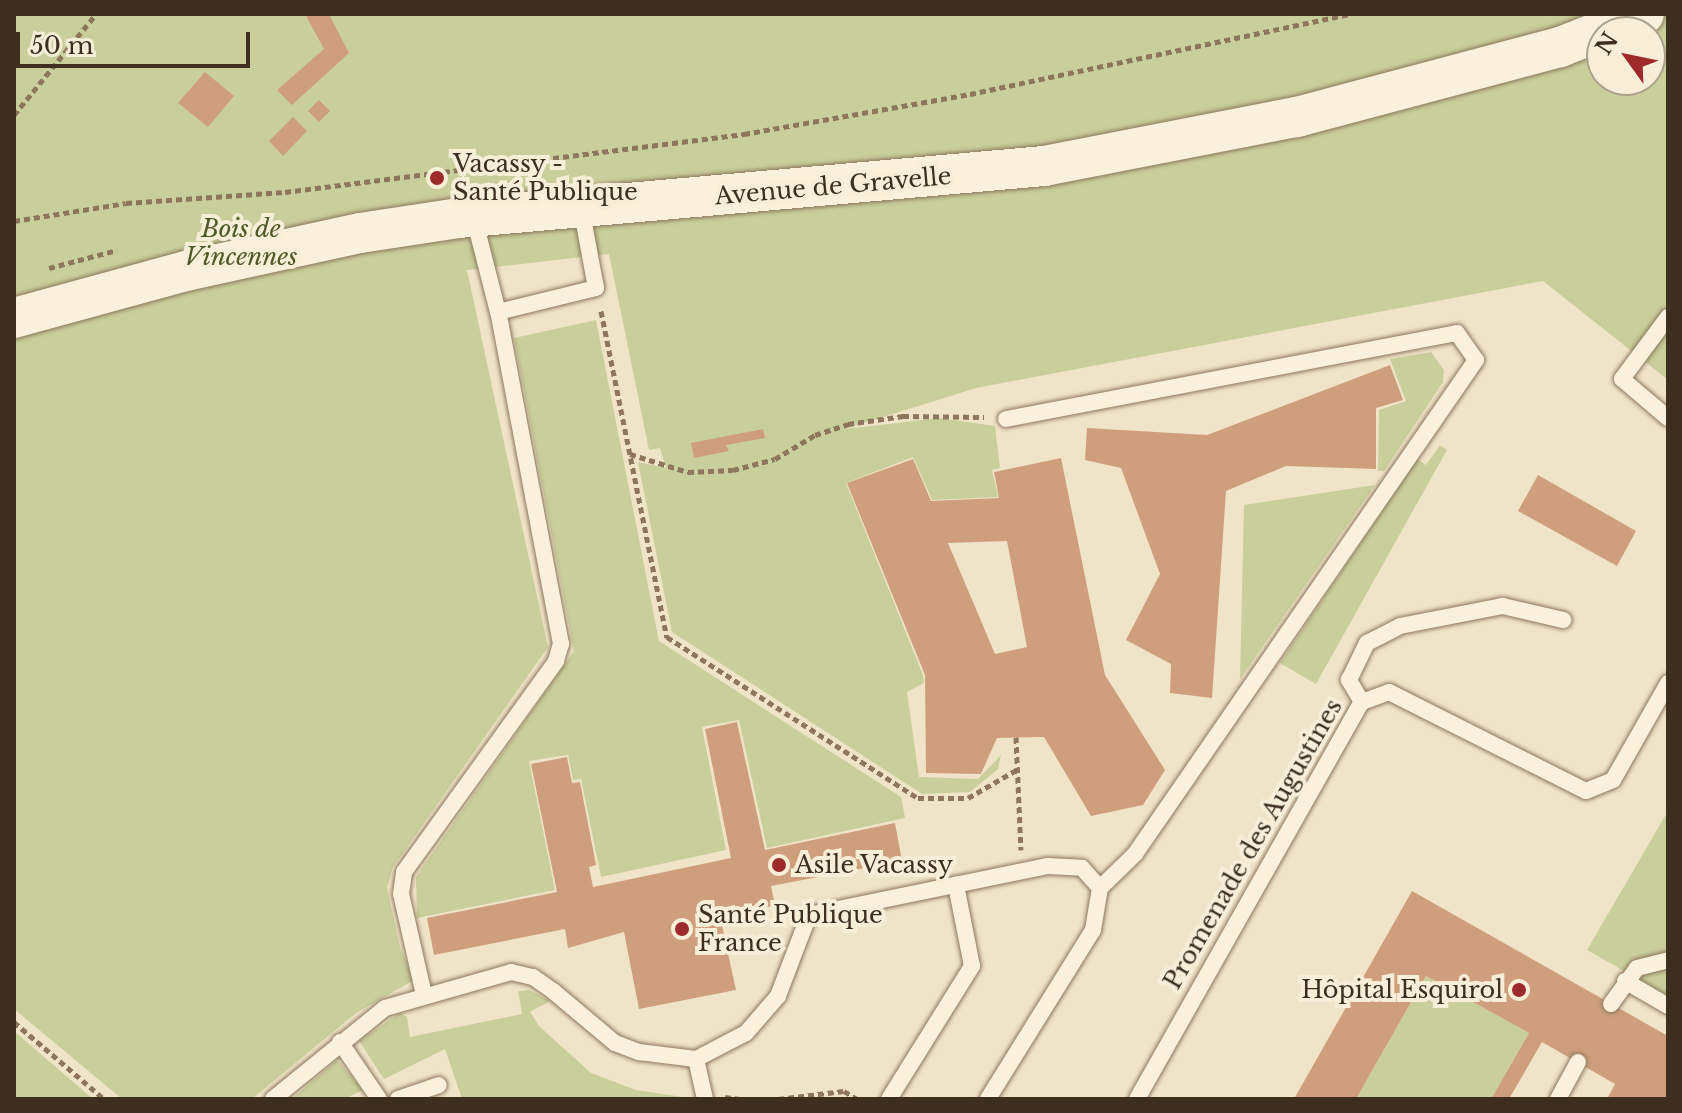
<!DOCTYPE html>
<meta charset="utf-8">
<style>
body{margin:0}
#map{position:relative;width:1682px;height:1113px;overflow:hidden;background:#f0e4c8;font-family:"Libre Baskerville",serif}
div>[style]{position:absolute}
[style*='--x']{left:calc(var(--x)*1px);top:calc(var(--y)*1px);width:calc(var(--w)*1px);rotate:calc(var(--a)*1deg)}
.green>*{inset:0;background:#c9cf9b}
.building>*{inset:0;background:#cf9f7d}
.path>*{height:5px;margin-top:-2.5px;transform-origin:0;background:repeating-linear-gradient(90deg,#8d765c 0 6px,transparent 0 10px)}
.roads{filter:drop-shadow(0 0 2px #8d765c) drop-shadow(0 0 2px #8d765c)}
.service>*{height:16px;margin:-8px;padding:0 8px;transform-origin:8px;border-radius:8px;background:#faf1dc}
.tertiary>*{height:40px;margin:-20px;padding:0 20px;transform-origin:20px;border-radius:20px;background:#faf1dc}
.dots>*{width:22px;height:22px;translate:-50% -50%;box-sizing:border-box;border:4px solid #f7eed8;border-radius:50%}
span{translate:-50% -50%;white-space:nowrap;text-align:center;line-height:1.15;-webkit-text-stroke:8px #f7eed8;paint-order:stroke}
.poi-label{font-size:24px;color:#3d2e20}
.left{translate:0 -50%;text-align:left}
.right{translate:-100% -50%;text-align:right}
.street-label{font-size:24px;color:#3d2e20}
.park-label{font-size:24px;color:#4d5a26;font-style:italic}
.frame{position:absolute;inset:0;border:16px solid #3d2e20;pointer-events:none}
.north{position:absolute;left:1586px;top:16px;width:80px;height:80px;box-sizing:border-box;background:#f7eed8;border:2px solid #ada18e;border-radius:50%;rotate:303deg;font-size:22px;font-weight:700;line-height:32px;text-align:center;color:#3d2e20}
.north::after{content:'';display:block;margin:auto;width:28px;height:36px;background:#9e2a2b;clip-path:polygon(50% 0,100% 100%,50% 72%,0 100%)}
.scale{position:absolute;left:16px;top:32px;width:234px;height:36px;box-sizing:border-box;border:4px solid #3d2e20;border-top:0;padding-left:10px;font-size:24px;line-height:28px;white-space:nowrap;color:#3d2e20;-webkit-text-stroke:6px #f7eed8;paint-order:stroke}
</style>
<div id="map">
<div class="green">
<div style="clip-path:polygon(evenodd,14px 14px,1668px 14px,1668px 380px,1543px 281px,976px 388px,845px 429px,939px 418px,995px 426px,1000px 468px,992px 470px,998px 497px,932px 500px,913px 457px,846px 483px,923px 675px,924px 683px,907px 692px,919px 777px,978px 779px,1001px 755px,998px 769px,970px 792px,922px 794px,672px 632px,638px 462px,666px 468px,660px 448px,649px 450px,609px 254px,467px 270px,548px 647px,393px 867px,387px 888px,400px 947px,414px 980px,356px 1013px,252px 1099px,122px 1099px,14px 1009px,14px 14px,1602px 32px,1650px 32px,1650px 80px,1602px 80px,1602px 32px)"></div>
<div style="clip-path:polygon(596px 320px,659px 641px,901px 797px,905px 818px,767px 848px,739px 720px,702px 727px,726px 850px,601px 877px,581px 779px,573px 780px,568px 755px,529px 761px,555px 890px,417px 918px,416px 877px,574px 651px,514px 338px)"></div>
<div style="clip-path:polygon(1431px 352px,1444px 370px,1443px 382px,1384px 471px,1378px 471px,1379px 410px,1406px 401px,1390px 359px)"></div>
<div style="clip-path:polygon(1440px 445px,1447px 450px,1316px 684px,1280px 663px,1417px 459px,1426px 465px)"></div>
<div style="clip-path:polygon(1375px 485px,1240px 679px,1244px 505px)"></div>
<div style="clip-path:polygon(1668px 811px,1668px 996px,1587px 950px)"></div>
<div style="clip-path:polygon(1426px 976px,1529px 1033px,1491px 1099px,1356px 1099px)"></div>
<div style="clip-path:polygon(529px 990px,550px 1001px,530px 1012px,539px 1026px,591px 1073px,636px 1090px,696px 1099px,462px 1099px,445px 1049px,384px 1079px,359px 1041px,400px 1013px,407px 1017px,410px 1037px,522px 1014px,518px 991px)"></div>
<div style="clip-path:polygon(14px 1031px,93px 1099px,14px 1099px)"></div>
<div style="clip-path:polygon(337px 1060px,363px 1090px,344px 1099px,292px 1099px)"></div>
</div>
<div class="building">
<div style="clip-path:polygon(305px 14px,329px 14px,349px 53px,292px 105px,277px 90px,324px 49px)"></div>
<div style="clip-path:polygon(205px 72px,234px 96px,208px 127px,178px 103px)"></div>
<div style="clip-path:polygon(319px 100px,330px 111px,319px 122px,308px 111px)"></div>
<div style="clip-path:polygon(293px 117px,307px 131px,283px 156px,269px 141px)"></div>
<div style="clip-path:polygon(1390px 365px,1403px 400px,1376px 408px,1376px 469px,1286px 466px,1226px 491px,1212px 698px,1170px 693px,1171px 664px,1126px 640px,1160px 574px,1121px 468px,1085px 460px,1087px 428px,1207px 435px)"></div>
<div style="clip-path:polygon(763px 429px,765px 438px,726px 445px,729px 451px,694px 458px,691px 443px)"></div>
<div style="clip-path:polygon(evenodd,1061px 458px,1105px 675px,1165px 770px,1143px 805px,1091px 816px,1044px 737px,997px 738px,981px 774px,926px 773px,925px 675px,847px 483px,913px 459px,931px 501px,999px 498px,994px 472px,1061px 458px,1007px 541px,1027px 647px,995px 654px,948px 543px,1007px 541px)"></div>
<div style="clip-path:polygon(1538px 475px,1636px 531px,1617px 566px,1518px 511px)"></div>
<div style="clip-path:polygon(737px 722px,765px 850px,895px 823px,902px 861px,771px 886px,775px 906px,719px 912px,736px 990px,639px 1009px,624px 932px,568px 948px,565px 929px,434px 955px,427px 918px,557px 892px,531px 764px,567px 757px,572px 783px,580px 782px,596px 865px,589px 867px,593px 887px,731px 858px,705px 729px)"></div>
<div style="clip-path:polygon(1412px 891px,1668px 1036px,1668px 1099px,1607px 1099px,1615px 1084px,1542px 1042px,1509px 1099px,1491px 1099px,1529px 1033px,1426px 976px,1356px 1099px,1294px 1099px)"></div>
</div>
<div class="path">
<div style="--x:14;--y:115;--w:130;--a:-50.9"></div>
<div style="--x:14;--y:221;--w:113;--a:-9.1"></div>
<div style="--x:126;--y:203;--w:159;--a:-4"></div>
<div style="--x:285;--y:192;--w:463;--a:-7.2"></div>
<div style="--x:744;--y:134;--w:230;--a:-10"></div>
<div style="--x:970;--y:94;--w:388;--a:-11.9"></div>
<div style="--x:49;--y:268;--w:70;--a:-14.8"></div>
<div style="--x:601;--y:311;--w:333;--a:78.6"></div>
<div style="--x:667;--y:637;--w:298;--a:32.7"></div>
<div style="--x:918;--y:798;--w:50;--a:0"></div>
<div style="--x:968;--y:798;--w:58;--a:-30.1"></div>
<div style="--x:630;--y:454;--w:61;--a:17.2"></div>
<div style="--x:688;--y:472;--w:45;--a:-2.5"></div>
<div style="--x:733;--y:470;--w:43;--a:-14.7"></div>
<div style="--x:775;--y:459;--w:47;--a:-31"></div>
<div style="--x:815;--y:435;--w:35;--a:-18"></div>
<div style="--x:848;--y:424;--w:56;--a:-8.3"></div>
<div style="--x:903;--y:416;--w:81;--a:0.7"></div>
<div style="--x:1016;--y:737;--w:113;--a:87.5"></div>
<div style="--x:14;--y:1022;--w:118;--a:40.5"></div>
<div style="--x:725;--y:1097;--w:15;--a:8"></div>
<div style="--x:778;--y:1099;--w:66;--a:-6.9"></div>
<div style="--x:844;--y:1091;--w:15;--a:32"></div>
</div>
<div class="roads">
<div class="service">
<div style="--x:474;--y:218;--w:97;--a:75.7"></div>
<div style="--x:498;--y:312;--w:101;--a:-13.8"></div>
<div style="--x:596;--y:288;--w:82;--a:-100.5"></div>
<div style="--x:1668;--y:317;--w:77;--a:126.6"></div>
<div style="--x:1622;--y:379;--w:60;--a:40.3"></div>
<div style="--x:1006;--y:419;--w:459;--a:-10.8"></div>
<div style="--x:1457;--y:333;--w:33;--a:55"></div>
<div style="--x:1476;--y:360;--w:600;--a:124.62"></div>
<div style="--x:1135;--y:854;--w:49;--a:135.8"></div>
<div style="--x:1362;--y:702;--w:26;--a:-121"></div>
<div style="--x:1349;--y:680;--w:41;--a:-64.1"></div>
<div style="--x:1367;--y:643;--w:37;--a:-27"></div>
<div style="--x:1400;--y:626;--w:105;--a:-11"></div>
<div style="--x:1503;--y:606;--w:62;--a:13.1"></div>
<div style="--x:1625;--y:981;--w:50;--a:30.2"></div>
<div style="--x:424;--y:995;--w:104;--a:-102.8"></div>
<div style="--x:401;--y:894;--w:22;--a:-82"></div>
<div style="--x:404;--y:872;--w:260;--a:-54.2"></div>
<div style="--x:556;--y:661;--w:18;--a:-74"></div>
<div style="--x:561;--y:644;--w:338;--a:-100.7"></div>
<div style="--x:1611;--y:1004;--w:44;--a:-54.2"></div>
<div style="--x:1637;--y:968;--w:32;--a:-14"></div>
<div style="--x:340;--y:1042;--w:69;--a:55.6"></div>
<div style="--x:696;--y:1059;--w:41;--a:77.3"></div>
<div style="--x:273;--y:1099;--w:144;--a:-39.1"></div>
<div style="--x:385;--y:1008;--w:131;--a:-15.9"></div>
<div style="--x:511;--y:972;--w:23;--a:13"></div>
<div style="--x:533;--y:977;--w:24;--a:35"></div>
<div style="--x:553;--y:991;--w:81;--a:40"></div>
<div style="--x:615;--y:1043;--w:26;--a:21"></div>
<div style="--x:639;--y:1052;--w:57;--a:7"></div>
<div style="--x:696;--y:1059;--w:56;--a:-27.5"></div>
<div style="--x:746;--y:1033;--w:49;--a:-49.1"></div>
<div style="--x:778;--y:996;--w:87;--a:-69.1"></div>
<div style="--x:809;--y:915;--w:244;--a:-11.6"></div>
<div style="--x:1048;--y:866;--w:34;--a:3"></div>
<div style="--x:1082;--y:868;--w:27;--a:48"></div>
<div style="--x:1100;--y:888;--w:43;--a:99.5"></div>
<div style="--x:1093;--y:930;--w:199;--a:121.9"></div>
<div style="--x:398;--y:1099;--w:43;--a:-18.9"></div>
<div style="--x:889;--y:1099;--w:157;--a:-58"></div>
<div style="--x:972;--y:966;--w:83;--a:-101.2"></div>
<div style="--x:1137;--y:1099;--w:456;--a:-60.5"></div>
<div style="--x:1362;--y:702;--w:29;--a:-20"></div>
<div style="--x:1389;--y:692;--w:220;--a:26.7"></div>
<div style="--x:1586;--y:791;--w:29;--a:-22"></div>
<div style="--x:1613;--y:780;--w:112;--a:-60.4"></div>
<div style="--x:1558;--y:1099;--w:42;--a:-61.6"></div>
</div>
<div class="tertiary">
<div style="--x:14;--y:318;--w:178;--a:-15.3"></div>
<div style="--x:186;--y:271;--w:178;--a:-12.3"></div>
<div style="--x:360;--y:233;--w:100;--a:-8.6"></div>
<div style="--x:459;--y:218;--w:587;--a:-5.08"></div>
<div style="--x:1044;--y:166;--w:258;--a:-11"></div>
<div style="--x:1297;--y:117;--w:272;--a:-14.9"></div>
<div style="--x:1560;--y:47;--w:90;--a:-21.4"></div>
</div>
</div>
<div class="dots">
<div style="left:437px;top:178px;background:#9e2a2b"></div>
<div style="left:779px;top:865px;background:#9e2a2b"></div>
<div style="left:682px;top:929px;background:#9e2a2b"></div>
<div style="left:1519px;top:990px;background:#9e2a2b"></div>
</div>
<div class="poi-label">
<span class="left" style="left:453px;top:178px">Vacassy -<br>Santé Publique</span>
<span class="left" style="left:795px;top:865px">Asile Vacassy</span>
<span class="left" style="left:698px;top:929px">Santé Publique<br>France</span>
<span class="right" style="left:1503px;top:990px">Hôpital Esquirol</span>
</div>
<div class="street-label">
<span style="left:833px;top:186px;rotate:-5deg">Avenue de Gravelle</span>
<span style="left:1253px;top:844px;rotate:-60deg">Promenade des Augustines</span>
</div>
<div class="park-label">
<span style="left:241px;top:243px">Bois de<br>Vincennes</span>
</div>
<div class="frame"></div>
<div class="north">N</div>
<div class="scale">50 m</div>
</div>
